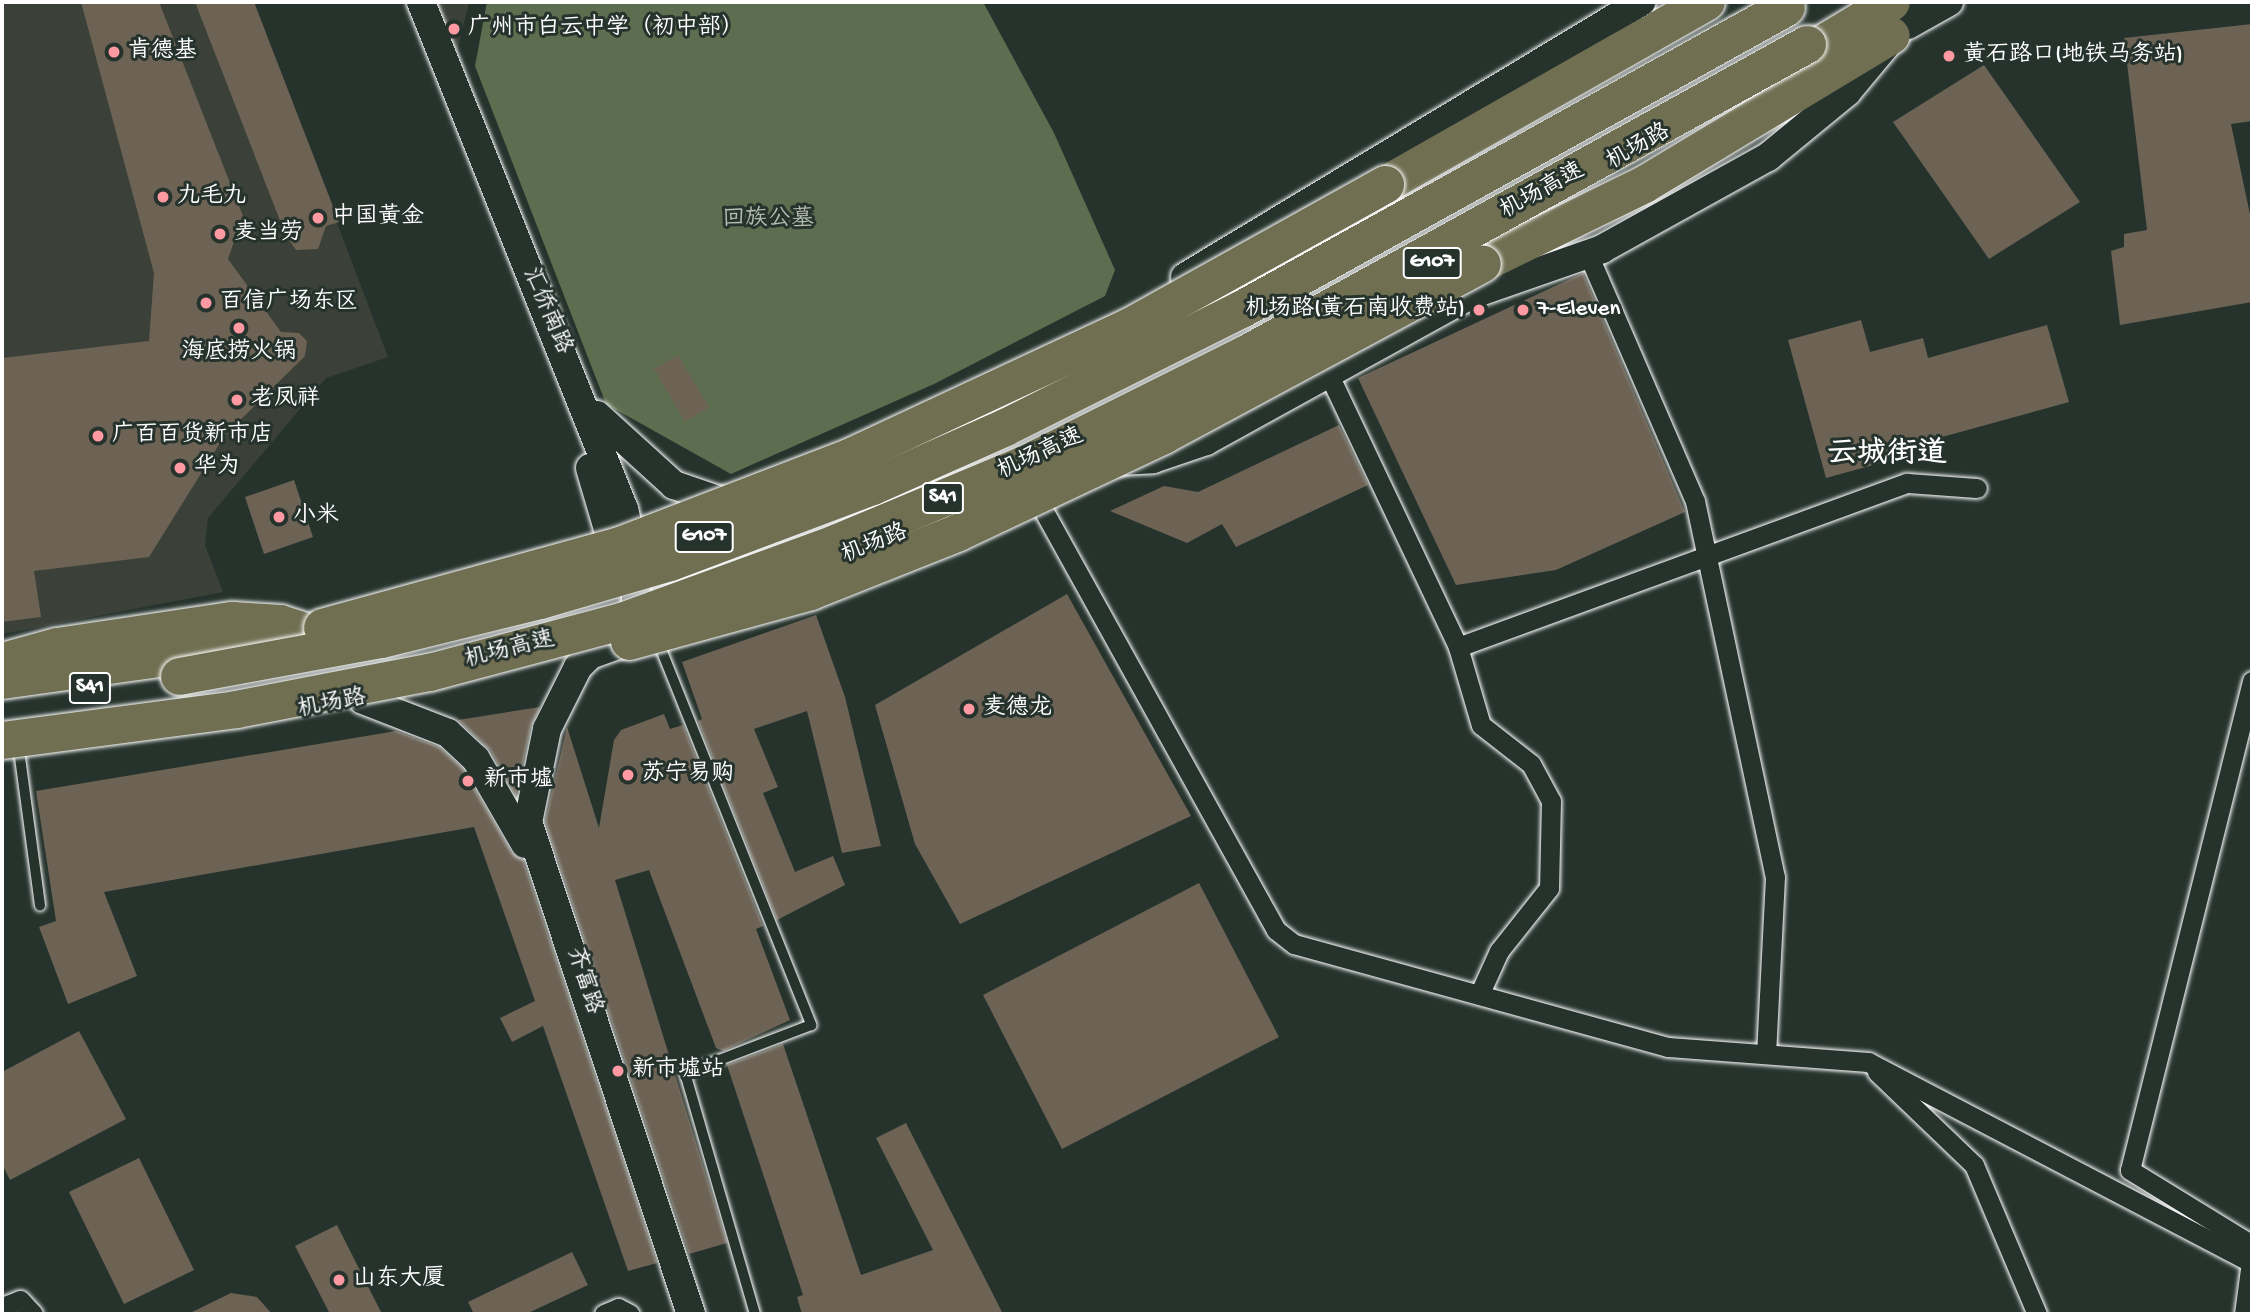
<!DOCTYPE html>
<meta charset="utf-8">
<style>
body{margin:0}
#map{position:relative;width:2254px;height:1316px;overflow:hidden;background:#26332d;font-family:"Gochi Hand","LXGW WenKai TC",sans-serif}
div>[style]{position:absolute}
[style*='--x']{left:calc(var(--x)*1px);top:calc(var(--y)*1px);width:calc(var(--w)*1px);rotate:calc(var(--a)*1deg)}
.built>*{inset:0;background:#3b4139}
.green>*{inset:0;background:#5d6d4f}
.building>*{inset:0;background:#6c6355}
.roads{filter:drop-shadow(0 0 2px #fff) drop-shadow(0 0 2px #fff)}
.lane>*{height:10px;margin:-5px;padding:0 5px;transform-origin:5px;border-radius:5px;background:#26332d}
.street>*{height:19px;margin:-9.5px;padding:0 9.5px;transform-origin:9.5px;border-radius:9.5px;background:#26332d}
.secondary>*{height:28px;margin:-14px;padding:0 14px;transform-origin:14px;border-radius:14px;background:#26332d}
.highway>*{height:37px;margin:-18.5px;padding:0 18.5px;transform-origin:18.5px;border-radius:18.5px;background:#706f52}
.bridges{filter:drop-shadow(0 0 2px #fff) drop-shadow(0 0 2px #fff)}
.highway-bridge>*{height:37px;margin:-18.5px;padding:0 18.5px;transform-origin:18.5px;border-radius:18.5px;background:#706f52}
.dots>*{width:19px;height:19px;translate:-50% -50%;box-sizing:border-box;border:4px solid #26332d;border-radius:50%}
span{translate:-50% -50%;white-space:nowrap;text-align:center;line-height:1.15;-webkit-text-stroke:6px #26332d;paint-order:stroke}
.shield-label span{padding:2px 5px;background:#26332d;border:2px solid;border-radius:5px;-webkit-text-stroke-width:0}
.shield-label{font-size:21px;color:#fff;font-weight:700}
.poi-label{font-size:23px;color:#fff}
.left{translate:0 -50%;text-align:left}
.right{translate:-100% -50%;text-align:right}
.street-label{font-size:23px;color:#fff}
.park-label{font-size:23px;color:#b6bdb0}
.district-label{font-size:30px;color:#fff;font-weight:700}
.frame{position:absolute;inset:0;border:4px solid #fff;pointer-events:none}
</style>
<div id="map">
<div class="built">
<div style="clip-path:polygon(2px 2px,253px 2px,388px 357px,326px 378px,208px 518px,205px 545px,223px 592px,2px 634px)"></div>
<div style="clip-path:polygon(435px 2px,469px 2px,456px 57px)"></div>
</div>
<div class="green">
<div style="clip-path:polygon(487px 2px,983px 2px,1054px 133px,1115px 270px,1105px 296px,934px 384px,731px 474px,606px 404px,475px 66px)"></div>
</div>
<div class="building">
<div style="clip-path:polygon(81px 2px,159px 2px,243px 216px,228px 259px,281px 332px,299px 333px,307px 341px,305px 356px,225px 435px,149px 557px,34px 571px,41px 617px,2px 622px,2px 358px,149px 341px,154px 273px)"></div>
<div style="clip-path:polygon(195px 2px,254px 2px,339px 222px,326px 226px,318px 249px,296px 250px,286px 236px)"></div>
<div style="clip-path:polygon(2252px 24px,2252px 121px,2231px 124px,2252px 224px,2252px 302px,2120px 325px,2111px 251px,2124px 247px,2124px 234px,2147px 230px,2124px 38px)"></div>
<div style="clip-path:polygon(1984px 65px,2080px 202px,1989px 259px,1893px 122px)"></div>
<div style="clip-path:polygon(1583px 273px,1685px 512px,1556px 570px,1456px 585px,1358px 378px)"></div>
<div style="clip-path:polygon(1861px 320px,1870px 352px,1923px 338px,1928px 358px,2047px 325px,2069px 402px,1902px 448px,1902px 457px,1826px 478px,1788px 340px)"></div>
<div style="clip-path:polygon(678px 355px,709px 407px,685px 422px,654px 369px)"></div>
<div style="clip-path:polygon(1339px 425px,1368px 485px,1236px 547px,1222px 524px,1187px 543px,1110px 511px,1164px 486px,1198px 492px)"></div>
<div style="clip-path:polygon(294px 480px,313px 537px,264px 554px,245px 497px)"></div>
<div style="clip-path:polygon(1067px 594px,1191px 816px,960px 924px,915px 844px,875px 705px)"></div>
<div style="clip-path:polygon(816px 615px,845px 697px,881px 846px,842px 853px,807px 711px,754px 729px,778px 787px,763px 793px,795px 872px,833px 856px,845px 885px,777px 920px,698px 721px,702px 719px,682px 662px)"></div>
<div style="clip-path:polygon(540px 707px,531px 726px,516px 796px,490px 750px,458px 720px)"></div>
<div style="clip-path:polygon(664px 714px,670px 729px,683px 725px,763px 926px,756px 929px,790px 1020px,723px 1051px,716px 1048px,649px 870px,615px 880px,727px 1243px,689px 1254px,545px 821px,567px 727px,599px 828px,614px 740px,621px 730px)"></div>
<div style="clip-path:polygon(396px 731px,439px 747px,463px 769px,511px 852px,523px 860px,657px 1263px,628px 1271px,543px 1026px,512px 1042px,500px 1018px,535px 1001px,474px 827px,104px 892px,137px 976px,68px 1004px,39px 927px,56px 921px,36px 791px)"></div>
<div style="clip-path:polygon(1199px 883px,1279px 1037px,1062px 1149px,983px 995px)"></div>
<div style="clip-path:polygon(79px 1031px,126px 1119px,10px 1180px,2px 1164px,2px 1072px)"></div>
<div style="clip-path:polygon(783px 1044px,861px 1275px,933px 1250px,876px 1138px,906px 1123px,1003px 1314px,802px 1314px,797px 1297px,803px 1295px,727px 1065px)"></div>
<div style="clip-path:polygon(139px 1158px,194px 1270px,124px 1304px,69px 1192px)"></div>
<div style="clip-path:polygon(337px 1225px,382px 1314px,330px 1314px,295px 1246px)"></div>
<div style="clip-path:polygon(572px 1252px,588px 1285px,526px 1314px,474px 1314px,468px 1302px)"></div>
<div style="clip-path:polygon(231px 1293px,257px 1297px,272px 1314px,188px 1314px)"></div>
</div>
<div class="roads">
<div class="lane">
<div style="--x:657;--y:639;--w:416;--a:68.2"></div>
<div style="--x:811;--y:1025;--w:135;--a:159.1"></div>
<div style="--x:685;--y:1073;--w:251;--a:73.8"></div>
<div style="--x:19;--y:750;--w:157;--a:82.3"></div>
</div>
<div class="street">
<div style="--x:1588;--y:254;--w:269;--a:66.6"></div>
<div style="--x:1695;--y:501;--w:384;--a:78"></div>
<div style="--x:1775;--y:877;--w:177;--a:92.9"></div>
<div style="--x:1329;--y:375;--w:301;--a:64.6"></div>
<div style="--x:1458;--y:647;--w:81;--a:73.6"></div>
<div style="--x:1481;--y:725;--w:63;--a:38"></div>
<div style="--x:1531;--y:764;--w:42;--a:61.6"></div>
<div style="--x:1551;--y:801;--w:87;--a:91.3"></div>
<div style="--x:1549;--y:888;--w:80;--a:128.4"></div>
<div style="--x:1499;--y:951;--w:48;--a:114.4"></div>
<div style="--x:1031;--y:488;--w:505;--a:61"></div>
<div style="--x:1276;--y:930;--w:23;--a:38"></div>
<div style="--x:1294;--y:944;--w:388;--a:15.4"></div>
<div style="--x:1668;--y:1047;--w:201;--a:4.3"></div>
<div style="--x:1868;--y:1062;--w:429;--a:27.6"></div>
<div style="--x:1458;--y:647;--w:478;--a:-20.1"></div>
<div style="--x:1907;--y:483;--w:70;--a:4.1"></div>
<div style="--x:2252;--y:681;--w:504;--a:104.01"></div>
<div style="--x:2130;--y:1170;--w:143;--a:31.6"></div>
<div style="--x:1877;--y:1072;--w:134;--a:43.8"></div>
<div style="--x:1974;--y:1165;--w:162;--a:67.1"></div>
<div style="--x:2;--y:1307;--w:19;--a:-21"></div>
<div style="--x:20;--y:1300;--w:19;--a:47"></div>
<div style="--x:604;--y:1314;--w:15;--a:-23"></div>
<div style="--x:618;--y:1308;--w:13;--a:27"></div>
<div style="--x:2244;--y:1314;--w:61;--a:-82.4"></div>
</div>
<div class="secondary">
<div style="--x:421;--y:2;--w:546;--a:68.18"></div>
<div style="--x:624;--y:509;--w:52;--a:76.8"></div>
<div style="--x:636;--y:560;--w:68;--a:90"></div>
<div style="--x:1908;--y:25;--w:47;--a:-29.3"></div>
<div style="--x:1185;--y:277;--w:533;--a:-31.09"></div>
<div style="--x:597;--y:415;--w:104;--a:42.3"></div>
<div style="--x:674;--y:485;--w:61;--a:19"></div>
<div style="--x:1119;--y:461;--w:34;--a:-3"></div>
<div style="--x:1153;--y:459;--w:56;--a:-18.8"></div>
<div style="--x:1206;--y:441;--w:303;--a:-28.9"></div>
<div style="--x:1471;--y:295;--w:139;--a:-19.3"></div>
<div style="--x:1602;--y:249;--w:190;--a:-29"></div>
<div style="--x:1768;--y:157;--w:102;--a:-39.4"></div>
<div style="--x:1847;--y:92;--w:117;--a:-50.2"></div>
<div style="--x:590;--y:468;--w:96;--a:73.6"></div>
<div style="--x:648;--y:634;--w:62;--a:160.1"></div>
<div style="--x:590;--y:655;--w:17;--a:135"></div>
<div style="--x:578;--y:667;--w:69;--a:116.6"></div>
<div style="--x:547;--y:729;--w:95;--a:101.5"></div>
<div style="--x:528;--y:822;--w:518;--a:71.67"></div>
<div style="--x:363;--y:700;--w:91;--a:21.2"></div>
<div style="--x:448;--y:733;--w:38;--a:43"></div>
<div style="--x:476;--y:759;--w:98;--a:60"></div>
</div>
<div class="highway">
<div style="--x:1781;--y:68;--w:128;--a:-31"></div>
<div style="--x:1385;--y:184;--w:369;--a:-29.6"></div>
<div style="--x:1482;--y:263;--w:180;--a:-26"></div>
<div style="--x:1644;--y:184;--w:288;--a:-31.1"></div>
<div style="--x:2;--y:661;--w:57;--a:-15.3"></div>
<div style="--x:57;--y:646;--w:177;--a:-8.5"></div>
<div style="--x:232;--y:620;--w:48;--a:3.6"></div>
<div style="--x:280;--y:623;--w:40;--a:18"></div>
<div style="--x:2;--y:680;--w:265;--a:-8"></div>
</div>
</div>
<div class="bridges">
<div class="highway-bridge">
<div style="--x:322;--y:627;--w:306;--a:-15.4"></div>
<div style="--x:617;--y:546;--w:251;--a:-21"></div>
<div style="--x:851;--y:456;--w:308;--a:-25"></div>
<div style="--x:1130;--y:326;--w:292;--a:-29.1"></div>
<div style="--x:629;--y:641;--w:188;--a:-15.4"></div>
<div style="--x:810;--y:591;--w:159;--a:-21.7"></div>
<div style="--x:958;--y:532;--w:227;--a:-25.3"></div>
<div style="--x:1163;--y:435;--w:362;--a:-28.3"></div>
<div style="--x:179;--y:676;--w:205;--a:-10.4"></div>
<div style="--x:381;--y:639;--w:164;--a:-13.8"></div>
<div style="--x:540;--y:600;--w:135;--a:-16.3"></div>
<div style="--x:670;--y:562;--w:216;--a:-20.6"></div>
<div style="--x:872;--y:486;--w:145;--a:-23.9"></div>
<div style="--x:1005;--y:427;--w:264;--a:-26.6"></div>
<div style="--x:1241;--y:309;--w:623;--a:-28.99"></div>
<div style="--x:2;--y:740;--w:236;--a:-7.5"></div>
<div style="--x:236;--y:709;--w:197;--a:-10.9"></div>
<div style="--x:429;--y:672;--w:202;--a:-14.9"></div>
<div style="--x:624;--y:620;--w:225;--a:-20"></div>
<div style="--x:835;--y:543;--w:207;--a:-22.7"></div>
<div style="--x:1026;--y:463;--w:245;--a:-26.5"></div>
<div style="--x:1245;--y:354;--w:642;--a:-28.88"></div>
</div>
</div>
<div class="dots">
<div style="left:454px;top:29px;background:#ff9aa2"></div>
<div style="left:114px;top:52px;background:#ff9aa2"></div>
<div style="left:1949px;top:56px;background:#ff9aa2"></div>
<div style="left:163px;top:197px;background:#ff9aa2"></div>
<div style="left:318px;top:218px;background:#ff9aa2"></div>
<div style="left:220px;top:234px;background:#ff9aa2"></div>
<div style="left:206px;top:303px;background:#ff9aa2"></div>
<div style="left:1479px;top:310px;background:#ff9aa2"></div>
<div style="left:1523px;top:310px;background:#ff9aa2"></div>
<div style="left:239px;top:328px;background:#ff9aa2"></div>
<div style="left:237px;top:400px;background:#ff9aa2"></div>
<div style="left:98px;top:436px;background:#ff9aa2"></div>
<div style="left:180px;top:468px;background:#ff9aa2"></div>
<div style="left:279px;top:517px;background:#ff9aa2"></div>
<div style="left:969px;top:709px;background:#ff9aa2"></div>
<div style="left:628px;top:775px;background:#ff9aa2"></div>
<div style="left:468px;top:781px;background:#ff9aa2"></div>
<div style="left:618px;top:1071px;background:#ff9aa2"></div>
<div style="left:339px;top:1280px;background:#ff9aa2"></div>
</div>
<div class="shield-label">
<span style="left:1432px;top:263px">G107</span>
<span style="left:943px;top:498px">S41</span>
<span style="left:704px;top:537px">G107</span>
<span style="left:90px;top:688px">S41</span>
</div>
<div class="poi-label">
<span class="left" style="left:468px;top:29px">广州市白云中学（初中部）</span>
<span class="left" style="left:128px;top:52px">肯德基</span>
<span class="left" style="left:1963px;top:56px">黄石路口(地铁马务站)</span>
<span class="left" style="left:177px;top:197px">九毛九</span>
<span class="left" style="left:332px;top:218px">中国黄金</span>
<span class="left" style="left:234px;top:234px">麦当劳</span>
<span class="left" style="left:220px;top:303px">百信广场东区</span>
<span class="right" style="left:1465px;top:310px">机场路(黄石南收费站)</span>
<span class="left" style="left:1537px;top:310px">7-Eleven</span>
<span style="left:239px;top:353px">海底捞火锅</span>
<span class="left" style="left:251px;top:400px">老凤祥</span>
<span class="left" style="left:112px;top:436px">广百百货新市店</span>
<span class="left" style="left:194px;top:468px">华为</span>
<span class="left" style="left:293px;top:517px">小米</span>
<span class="left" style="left:983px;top:709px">麦德龙</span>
<span class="left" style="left:642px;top:775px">苏宁易购</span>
<span class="left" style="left:484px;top:781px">新市墟</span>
<span class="left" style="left:632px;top:1071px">新市墟站</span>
<span class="left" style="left:353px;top:1280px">山东大厦</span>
</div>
<div class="street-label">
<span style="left:1639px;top:148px;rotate:-30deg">机场路</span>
<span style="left:1543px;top:192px;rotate:-29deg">机场高速</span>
<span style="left:546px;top:311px;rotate:67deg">汇侨南路</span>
<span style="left:1041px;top:455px;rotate:-25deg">机场高速</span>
<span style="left:875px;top:545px;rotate:-22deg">机场路</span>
<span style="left:510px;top:651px;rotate:-14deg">机场高速</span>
<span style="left:332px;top:705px;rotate:-11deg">机场路</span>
<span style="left:583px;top:981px;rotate:72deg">齐富路</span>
</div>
<div class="park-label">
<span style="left:768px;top:220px">回族公墓</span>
</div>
<div class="district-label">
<span style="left:1887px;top:456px">云城街道</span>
</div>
<div class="frame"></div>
</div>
